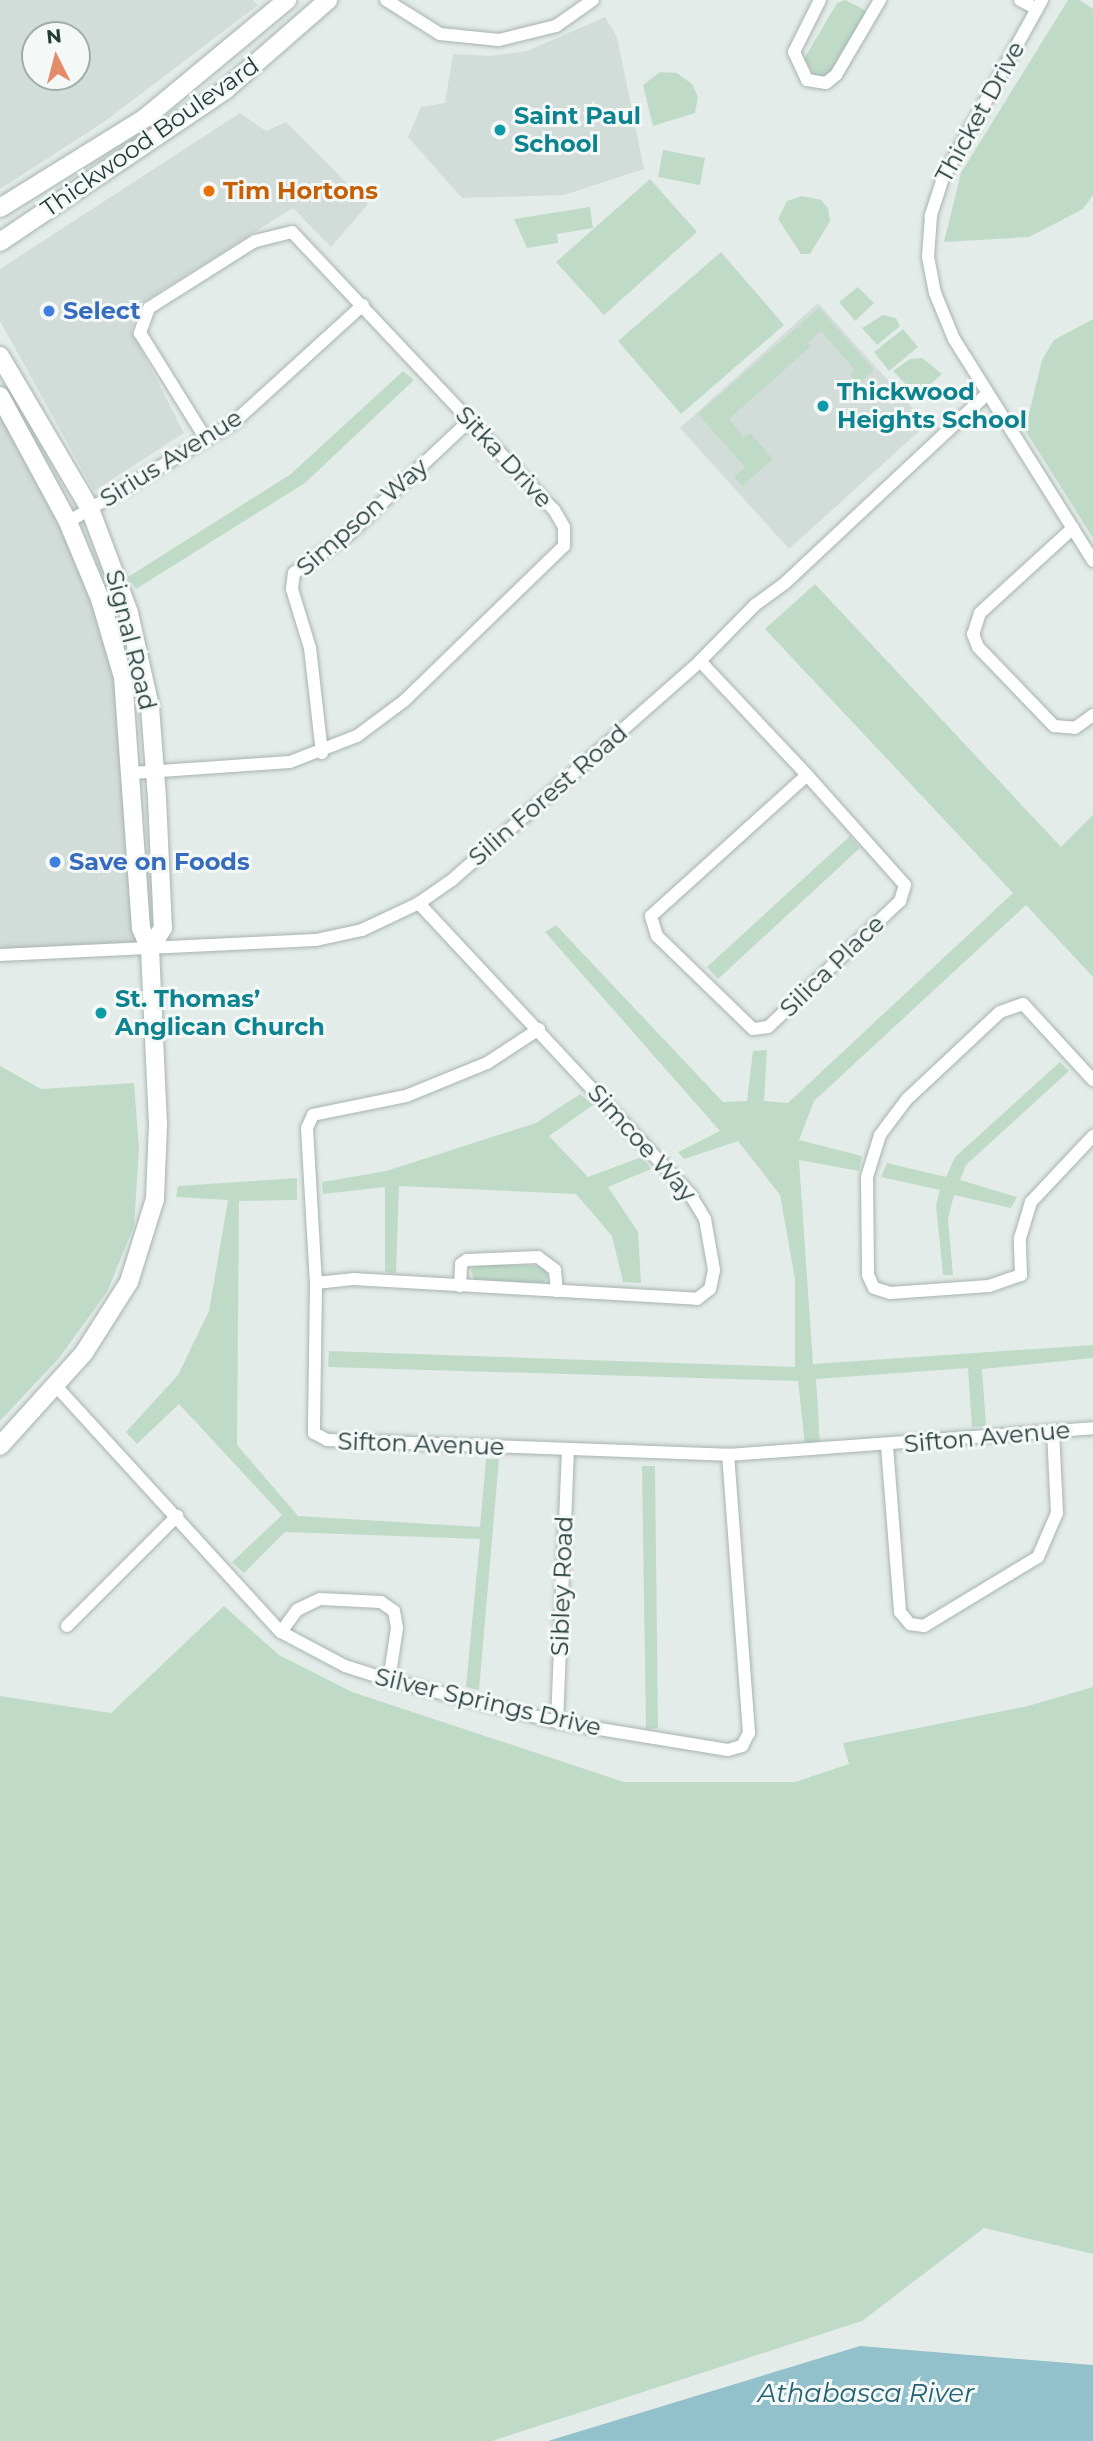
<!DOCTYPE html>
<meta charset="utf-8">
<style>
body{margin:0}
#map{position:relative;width:1093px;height:2441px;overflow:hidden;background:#e4ece9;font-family:Montserrat,sans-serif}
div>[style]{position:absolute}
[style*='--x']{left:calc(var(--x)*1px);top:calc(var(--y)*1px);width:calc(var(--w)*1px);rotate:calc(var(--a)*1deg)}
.built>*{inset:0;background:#d2dcd8}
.green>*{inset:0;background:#bfdbc8}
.water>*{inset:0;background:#92c0cb}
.roads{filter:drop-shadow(0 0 2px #a7b4b0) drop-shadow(0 0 2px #a7b4b0)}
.street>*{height:12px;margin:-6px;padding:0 6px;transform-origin:6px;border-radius:6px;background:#fff}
.secondary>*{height:18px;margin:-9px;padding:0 9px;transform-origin:9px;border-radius:9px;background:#fff}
.dots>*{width:19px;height:19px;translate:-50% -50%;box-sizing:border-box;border:4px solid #f4f9f7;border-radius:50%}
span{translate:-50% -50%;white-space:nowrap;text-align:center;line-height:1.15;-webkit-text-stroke:6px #f4f9f7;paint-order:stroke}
.street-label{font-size:24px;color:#253c36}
.culture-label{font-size:24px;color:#0d838f;font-weight:700}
.left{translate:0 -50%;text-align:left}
.food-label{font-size:24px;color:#c56008;font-weight:700}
.shop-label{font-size:24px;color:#366cbe;font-weight:700}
.water-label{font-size:26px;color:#256372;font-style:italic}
.north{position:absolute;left:21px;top:21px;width:70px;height:70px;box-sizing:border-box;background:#f4f9f7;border:2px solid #a1adaa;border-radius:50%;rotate:354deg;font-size:19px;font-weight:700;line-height:28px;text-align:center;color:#253c36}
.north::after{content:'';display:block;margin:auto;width:24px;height:32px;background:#e48c6a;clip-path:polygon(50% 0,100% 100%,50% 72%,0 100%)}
</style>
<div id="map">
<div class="built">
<div style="clip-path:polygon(evenodd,0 0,253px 0,258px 5px,104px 122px,0 189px,0 0,35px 35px,77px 35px,77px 77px,35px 77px,35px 35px)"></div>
<div style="clip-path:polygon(605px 17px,617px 37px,644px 169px,564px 195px,462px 198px,408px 137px,421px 107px,445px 103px,453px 54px,490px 56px,527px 51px)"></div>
<div style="clip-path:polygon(240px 113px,266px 131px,286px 122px,368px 204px,331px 247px,293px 208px,135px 307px,132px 332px,184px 433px,94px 491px,0 321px,0 269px)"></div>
<div style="clip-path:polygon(818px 303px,927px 424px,789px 549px,680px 428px)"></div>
<div style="clip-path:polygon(0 396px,68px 522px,123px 677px,150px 949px,0 955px)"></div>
</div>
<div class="green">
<div style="clip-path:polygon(845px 0,865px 10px,865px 19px,831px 75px,823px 79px,815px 75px,804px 59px,837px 3px)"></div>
<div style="clip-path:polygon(1068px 0,1080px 0,1093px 9px,1093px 195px,1083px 209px,1029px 237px,944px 242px,961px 173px)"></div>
<div style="clip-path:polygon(660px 72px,677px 73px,692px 84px,698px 97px,695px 113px,653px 126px,643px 85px)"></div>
<div style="clip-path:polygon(663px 150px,705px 158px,700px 185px,658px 177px)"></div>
<div style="clip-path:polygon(650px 179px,697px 232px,604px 315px,556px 262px)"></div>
<div style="clip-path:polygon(802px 196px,821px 200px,828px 208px,830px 221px,810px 254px,801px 254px,778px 219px,787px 201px)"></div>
<div style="clip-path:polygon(590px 207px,593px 228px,557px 234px,558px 243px,527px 248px,514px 219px)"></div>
<div style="clip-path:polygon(721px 252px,784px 325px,681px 414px,618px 341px)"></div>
<div style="clip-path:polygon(858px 287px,874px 303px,855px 321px,839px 302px)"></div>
<div style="clip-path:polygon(819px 308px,874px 370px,858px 384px,850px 375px,855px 370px,821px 331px,808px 343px,810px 347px,729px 419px,744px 437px,750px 433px,773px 459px,742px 486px,734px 477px,745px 467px,698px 414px)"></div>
<div style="clip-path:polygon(883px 315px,896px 318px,900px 326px,877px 345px,862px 328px)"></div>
<div style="clip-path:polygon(1093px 319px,1093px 538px,1025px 430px,1042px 360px,1054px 340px)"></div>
<div style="clip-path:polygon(903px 329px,918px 347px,889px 371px,874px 352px)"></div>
<div style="clip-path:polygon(922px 358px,942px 374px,917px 396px,893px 371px,910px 359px)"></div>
<div style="clip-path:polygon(403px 371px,414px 380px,305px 483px,136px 589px,128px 577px,291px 474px)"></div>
<div style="clip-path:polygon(815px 584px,1061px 847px,1093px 815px,1093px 977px,1026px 905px,814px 1101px,799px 1140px,862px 1156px,859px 1171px,799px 1160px,813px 1364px,1093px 1345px,1093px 1358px,982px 1369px,986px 1426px,972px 1427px,968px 1368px,816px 1379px,820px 1444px,805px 1444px,798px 1381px,328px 1367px,329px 1351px,795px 1367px,795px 1279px,780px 1195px,738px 1141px,684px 1159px,678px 1152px,720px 1131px,545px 932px,556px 925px,723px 1102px,747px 1101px,753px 1051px,767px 1050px,764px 1101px,788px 1103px,1013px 893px,765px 629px)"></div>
<div style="clip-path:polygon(850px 836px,860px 848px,718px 979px,707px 967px)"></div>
<div style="clip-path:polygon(1060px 1062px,1069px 1071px,966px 1165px,960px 1180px,1017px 1197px,1011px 1208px,954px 1195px,948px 1219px,953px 1275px,943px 1275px,936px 1205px,940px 1190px,881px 1177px,887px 1163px,946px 1177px,955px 1157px)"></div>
<div style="clip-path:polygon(0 1066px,41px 1089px,134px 1083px,139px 1149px,134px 1226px,107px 1292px,59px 1358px,0 1421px)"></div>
<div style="clip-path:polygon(580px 1094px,593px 1105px,549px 1136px,588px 1177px,642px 1157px,651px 1169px,608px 1187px,638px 1232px,641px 1283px,623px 1282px,612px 1236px,576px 1194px,399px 1186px,396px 1273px,385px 1272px,385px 1187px,323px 1194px,322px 1182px,386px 1171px,536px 1123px)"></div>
<div style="clip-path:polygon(297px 1178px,297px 1200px,239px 1201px,237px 1445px,298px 1516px,480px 1527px,486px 1459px,499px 1459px,479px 1690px,466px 1687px,480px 1539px,285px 1532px,244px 1573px,232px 1562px,282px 1515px,179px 1404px,137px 1444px,126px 1432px,178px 1375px,209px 1311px,228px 1200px,176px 1197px,178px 1186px)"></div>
<div style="clip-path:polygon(475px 1264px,544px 1266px,548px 1277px,543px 1283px,474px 1280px,471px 1270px)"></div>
<div style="clip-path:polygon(642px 1466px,655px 1466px,658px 1728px,646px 1729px)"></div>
<div style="clip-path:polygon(224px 1606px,279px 1655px,352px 1692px,624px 1782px,795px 1782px,849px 1764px,843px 1743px,1028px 1706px,1093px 1687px,1093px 2254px,984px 2228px,862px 2321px,492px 2441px,0 2441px,0 1696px,111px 1713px)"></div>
</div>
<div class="water">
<div style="clip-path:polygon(860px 2346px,1093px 2365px,1093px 2441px,548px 2441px)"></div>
</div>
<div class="roads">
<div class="street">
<div style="--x:386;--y:0;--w:64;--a:32.2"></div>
<div style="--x:440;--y:34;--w:59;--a:5.8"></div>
<div style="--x:499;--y:40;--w:59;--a:-13.8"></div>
<div style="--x:556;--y:26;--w:45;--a:-35.1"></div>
<div style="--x:820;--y:0;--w:58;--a:116.6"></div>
<div style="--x:794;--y:52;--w:31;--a:65"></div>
<div style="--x:807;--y:80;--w:19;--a:9"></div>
<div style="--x:826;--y:83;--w:13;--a:-39"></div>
<div style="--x:836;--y:75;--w:87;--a:-59.6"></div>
<div style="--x:1020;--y:0;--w:19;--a:28"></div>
<div style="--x:1042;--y:0;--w:204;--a:119.1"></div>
<div style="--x:943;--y:178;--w:40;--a:108"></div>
<div style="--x:931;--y:216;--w:41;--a:94.2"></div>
<div style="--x:928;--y:257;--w:37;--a:79"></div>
<div style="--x:935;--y:293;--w:50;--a:67.6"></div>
<div style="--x:954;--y:339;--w:262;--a:57.9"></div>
<div style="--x:68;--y:522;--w:191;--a:-30.9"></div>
<div style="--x:232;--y:424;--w:177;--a:-42.3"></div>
<div style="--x:1073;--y:528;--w:126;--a:137.6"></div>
<div style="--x:980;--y:613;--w:22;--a:108"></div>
<div style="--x:973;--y:634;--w:14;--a:69"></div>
<div style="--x:978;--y:647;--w:110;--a:46.1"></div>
<div style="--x:1054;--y:726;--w:21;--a:5"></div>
<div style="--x:1075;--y:728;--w:22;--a:-36"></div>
<div style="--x:700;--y:661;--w:156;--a:46.8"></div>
<div style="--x:807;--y:775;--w:147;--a:48.3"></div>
<div style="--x:905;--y:885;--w:17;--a:107"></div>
<div style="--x:900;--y:901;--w:182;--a:136.3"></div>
<div style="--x:768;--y:1027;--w:15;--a:172"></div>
<div style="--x:753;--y:1029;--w:134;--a:-135.9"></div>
<div style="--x:657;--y:936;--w:21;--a:-107"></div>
<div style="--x:651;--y:916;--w:210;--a:-42.1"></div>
<div style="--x:322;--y:753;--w:106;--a:-96.5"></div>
<div style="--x:310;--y:648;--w:62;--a:-107"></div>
<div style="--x:292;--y:589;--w:16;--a:-83"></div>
<div style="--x:294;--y:573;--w:66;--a:-35.1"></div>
<div style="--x:348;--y:535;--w:168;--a:-43.3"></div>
<div style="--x:132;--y:773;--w:158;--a:-4"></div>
<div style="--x:290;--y:762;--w:72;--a:-21.2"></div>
<div style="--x:357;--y:736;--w:59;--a:-36.7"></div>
<div style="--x:404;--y:701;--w:223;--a:-44.1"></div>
<div style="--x:564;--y:546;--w:19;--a:-90"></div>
<div style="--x:564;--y:527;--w:20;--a:-120"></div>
<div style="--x:554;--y:510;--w:382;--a:-133.3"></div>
<div style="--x:292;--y:232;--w:38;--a:166"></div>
<div style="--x:255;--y:241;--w:125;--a:147.7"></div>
<div style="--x:149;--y:308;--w:27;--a:110"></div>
<div style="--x:140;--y:333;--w:125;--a:58.1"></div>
<div style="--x:0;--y:955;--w:316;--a:-2.7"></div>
<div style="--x:316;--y:940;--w:47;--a:-12.3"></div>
<div style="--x:362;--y:930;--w:63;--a:-25.3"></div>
<div style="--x:419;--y:903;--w:40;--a:-34.9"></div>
<div style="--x:452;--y:880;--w:331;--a:-41.4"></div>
<div style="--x:700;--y:661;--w:78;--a:-45.5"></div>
<div style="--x:755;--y:605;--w:37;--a:-36"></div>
<div style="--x:785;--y:583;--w:277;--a:-43.1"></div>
<div style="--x:539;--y:1029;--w:62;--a:146.8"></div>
<div style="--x:487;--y:1063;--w:87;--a:157.8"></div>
<div style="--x:406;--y:1096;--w:95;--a:168.5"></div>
<div style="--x:313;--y:1115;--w:14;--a:115"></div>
<div style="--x:307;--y:1128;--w:155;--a:86.7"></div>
<div style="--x:316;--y:1283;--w:150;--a:90.8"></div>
<div style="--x:314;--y:1433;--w:15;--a:28"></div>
<div style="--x:327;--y:1440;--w:401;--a:2.1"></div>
<div style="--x:728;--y:1455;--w:366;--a:-4.2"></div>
<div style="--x:1093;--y:1080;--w:103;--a:-132.6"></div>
<div style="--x:1023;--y:1004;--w:24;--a:161"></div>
<div style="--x:1000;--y:1012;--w:127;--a:136.9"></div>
<div style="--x:907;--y:1099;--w:45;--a:126.9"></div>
<div style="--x:880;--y:1135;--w:44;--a:107.2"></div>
<div style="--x:867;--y:1177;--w:98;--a:89.4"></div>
<div style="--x:868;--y:1275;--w:14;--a:65"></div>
<div style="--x:874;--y:1288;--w:17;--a:17"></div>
<div style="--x:890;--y:1293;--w:99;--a:-4"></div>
<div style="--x:989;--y:1286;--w:34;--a:-19"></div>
<div style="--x:1021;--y:1275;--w:37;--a:-92"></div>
<div style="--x:1020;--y:1238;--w:38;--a:-73"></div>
<div style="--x:1031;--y:1202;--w:91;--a:-46.8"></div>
<div style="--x:316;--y:1283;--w:37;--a:-6"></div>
<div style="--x:353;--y:1279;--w:345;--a:3.3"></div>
<div style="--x:697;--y:1299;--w:16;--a:-38"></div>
<div style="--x:710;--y:1289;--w:19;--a:-78"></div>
<div style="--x:714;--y:1270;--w:52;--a:-100"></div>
<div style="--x:705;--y:1219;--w:29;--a:-121"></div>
<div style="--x:690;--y:1194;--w:398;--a:-133"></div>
<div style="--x:460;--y:1286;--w:22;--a:-87"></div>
<div style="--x:461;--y:1264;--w:7;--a:-34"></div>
<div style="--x:467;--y:1260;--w:71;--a:-2.4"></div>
<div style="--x:538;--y:1257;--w:21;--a:37"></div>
<div style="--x:555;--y:1270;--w:21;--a:85"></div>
<div style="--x:56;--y:1386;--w:333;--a:47.6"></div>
<div style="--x:281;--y:1632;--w:72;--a:28"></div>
<div style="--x:345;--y:1666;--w:46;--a:17.7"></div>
<div style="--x:389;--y:1680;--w:173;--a:14"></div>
<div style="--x:557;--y:1722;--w:173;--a:9.3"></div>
<div style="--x:728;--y:1750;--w:15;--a:-16"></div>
<div style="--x:742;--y:1746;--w:15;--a:-62"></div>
<div style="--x:749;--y:1733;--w:279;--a:-94.3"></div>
<div style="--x:887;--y:1446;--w:167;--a:85.5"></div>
<div style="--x:900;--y:1612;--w:16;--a:50"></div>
<div style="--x:910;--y:1624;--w:14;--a:8"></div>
<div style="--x:924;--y:1626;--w:133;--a:-31.2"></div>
<div style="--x:1038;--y:1557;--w:48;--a:-66.6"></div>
<div style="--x:1057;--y:1513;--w:82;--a:-92.8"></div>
<div style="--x:67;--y:1626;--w:156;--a:-45"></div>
<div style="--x:281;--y:1632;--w:27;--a:-54"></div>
<div style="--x:297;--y:1610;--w:25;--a:-26"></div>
<div style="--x:320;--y:1599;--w:61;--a:2.8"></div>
<div style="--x:381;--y:1602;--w:16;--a:35"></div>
<div style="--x:394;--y:1611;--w:17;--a:80"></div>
<div style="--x:397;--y:1628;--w:53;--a:98.7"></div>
<div style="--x:557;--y:1722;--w:273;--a:-87.7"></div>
</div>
<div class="secondary">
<div style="--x:0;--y:208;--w:171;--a:-31.8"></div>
<div style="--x:145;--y:118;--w:185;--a:-39.7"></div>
<div style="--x:0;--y:242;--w:272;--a:-34"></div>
<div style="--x:225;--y:90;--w:137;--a:-41.1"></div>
<div style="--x:0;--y:356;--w:178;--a:59.5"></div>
<div style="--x:90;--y:509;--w:111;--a:69.4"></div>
<div style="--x:129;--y:613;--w:96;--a:77.4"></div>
<div style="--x:150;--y:707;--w:91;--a:85.6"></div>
<div style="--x:157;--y:798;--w:130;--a:87.4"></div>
<div style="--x:163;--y:928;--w:25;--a:122"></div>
<div style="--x:0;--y:396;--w:143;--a:61.6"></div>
<div style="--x:68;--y:522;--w:83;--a:67.4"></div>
<div style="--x:100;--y:599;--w:81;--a:73.6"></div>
<div style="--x:123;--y:677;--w:252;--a:85.9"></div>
<div style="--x:141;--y:928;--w:23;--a:67"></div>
<div style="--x:150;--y:949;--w:175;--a:87.4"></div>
<div style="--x:158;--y:1124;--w:75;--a:92.3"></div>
<div style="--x:155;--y:1199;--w:87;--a:107.4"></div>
<div style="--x:129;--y:1282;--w:84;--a:122.4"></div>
<div style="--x:84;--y:1353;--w:125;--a:132.1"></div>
</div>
</div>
<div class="dots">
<div style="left:500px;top:130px;background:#0f9aa8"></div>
<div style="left:209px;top:191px;background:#e8710a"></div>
<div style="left:49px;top:311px;background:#3f7fe0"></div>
<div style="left:823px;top:406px;background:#0f9aa8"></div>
<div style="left:55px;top:862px;background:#3f7fe0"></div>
<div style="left:101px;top:1013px;background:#0f9aa8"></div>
</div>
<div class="street-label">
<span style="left:980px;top:112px;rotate:-61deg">Thicket Drive</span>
<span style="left:150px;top:137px;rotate:-35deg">Thickwood Boulevard</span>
<span style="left:504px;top:457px;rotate:47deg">Sitka Drive</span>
<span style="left:171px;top:458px;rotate:-32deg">Sirius Avenue</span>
<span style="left:362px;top:517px;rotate:-41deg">Simpson Way</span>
<span style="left:131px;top:640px;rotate:76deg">Signal Road</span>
<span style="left:548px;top:795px;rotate:-41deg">Silin Forest Road</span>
<span style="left:832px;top:966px;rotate:-44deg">Silica Place</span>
<span style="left:642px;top:1143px;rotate:48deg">Simcoe Way</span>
<span style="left:987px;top:1437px;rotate:-5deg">Sifton Avenue</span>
<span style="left:421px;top:1444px;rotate:2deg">Sifton Avenue</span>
<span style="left:562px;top:1586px;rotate:-88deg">Sibley Road</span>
<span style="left:488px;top:1702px;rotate:13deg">Silver Springs Drive</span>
</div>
<div class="culture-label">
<span class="left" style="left:514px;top:130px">Saint Paul<br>School</span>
<span class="left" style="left:837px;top:406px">Thickwood<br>Heights School</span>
<span class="left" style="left:115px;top:1013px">St. Thomas’<br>Anglican Church</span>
</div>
<div class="food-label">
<span class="left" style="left:223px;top:191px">Tim Hortons</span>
</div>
<div class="shop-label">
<span class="left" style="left:63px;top:311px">Select</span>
<span class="left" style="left:69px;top:862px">Save on Foods</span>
</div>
<div class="water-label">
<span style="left:866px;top:2394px">Athabasca River</span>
</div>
<div class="north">N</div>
</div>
